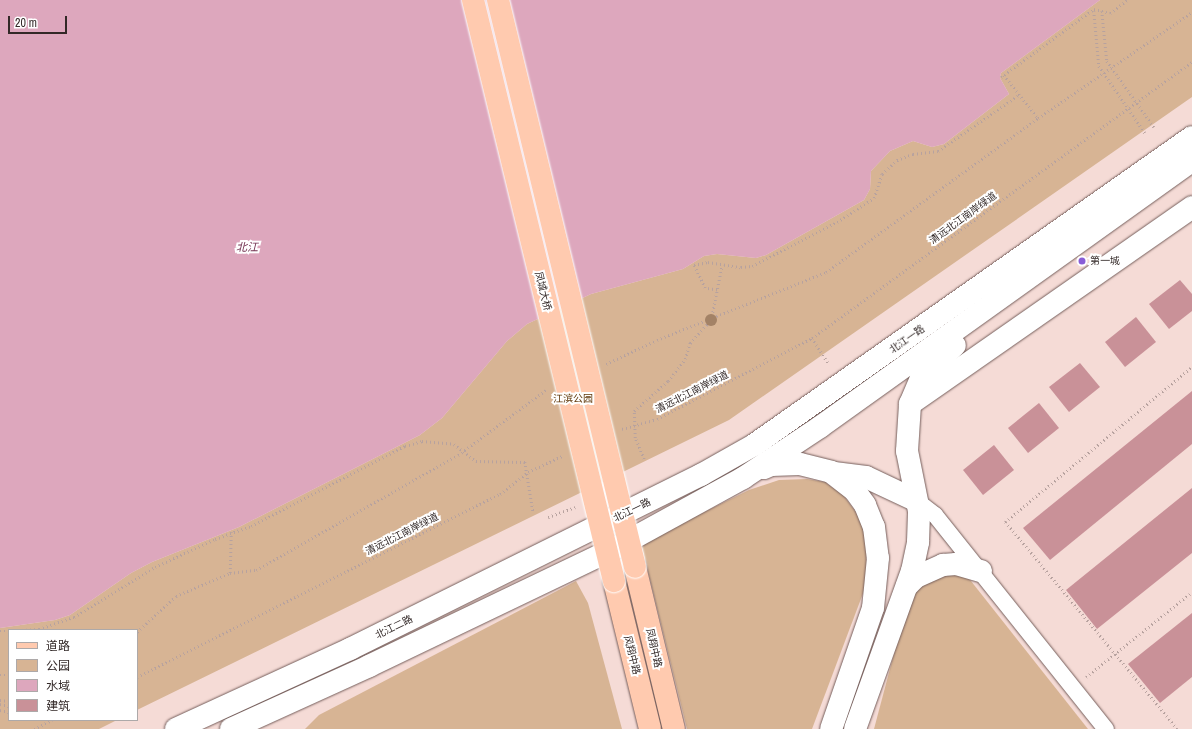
<!DOCTYPE html>
<meta charset="utf-8">
<style>
body{margin:0}
#map{position:relative;width:1192px;height:729px;overflow:hidden;background:#f5dbd6;font-family:"Archivo Narrow","Noto Sans SC",sans-serif}
div>[style]{position:absolute}
[style*='--x']{left:calc(var(--x)*1px);top:calc(var(--y)*1px);width:calc(var(--w)*1px);rotate:calc(var(--a)*1deg)}
.green>*{inset:0;background:#d7b494}
.water>*{inset:0;background:#dda7bd}
.building>*{inset:0;background:#c99198}
.path>*{height:2.5px;margin-top:-1.25px;transform-origin:0;background:repeating-linear-gradient(90deg,#b7a29f 0 1px,transparent 0 4px)}
.roads{filter:drop-shadow(0 0 1px #755e5b) drop-shadow(0 0 1px #755e5b)}
.street>*{height:16px;margin:-8px;padding:0 8px;transform-origin:8px;border-radius:8px;background:#fff}
.secondary>*{height:22px;margin:-11px;padding:0 11px;transform-origin:11px;border-radius:11px;background:#fff}
.primary>*{height:22px;margin:-11px;padding:0 11px;transform-origin:11px;border-radius:11px;background:#ffcaaf}
.bridges{filter:drop-shadow(0 0 1px #fff) drop-shadow(0 0 1px #fff)}
.primary-bridge>*{height:22px;margin:-11px;padding:0 11px;transform-origin:11px;border-radius:11px;background:#ffcaaf}
.trees>*{width:12px;height:12px;margin:-6px;border-radius:50%;background:#a38266}
.dots>*{width:11px;height:11px;translate:-50% -50%;box-sizing:border-box;border:2px solid #fff;border-radius:50%}
span{translate:-50% -50%;white-space:nowrap;text-align:center;line-height:1.15;-webkit-text-stroke:4px #fff;paint-order:stroke}
.street-label{font-size:10px;color:#322827}
.poi-label{font-size:10px;color:#322827}
.left{translate:0 -50%;text-align:left}
.park-label{font-size:10px;color:#60390b}
.water-label{font-size:11px;color:#743352;font-style:italic}
.legend{position:absolute;left:8px;top:629px;width:130px;height:92px;box-sizing:border-box;background:#fff;border:1px solid #ada9a9;margin:0;padding:5px 7px;list-style:none;font-size:12px;color:#322827}
.legend li{display:flex;align-items:center;gap:8px;height:20px}
.legend b{width:20px;border:1px solid #ada9a9}
.scale{position:absolute;left:8px;top:16px;width:59px;height:18px;box-sizing:border-box;border:2px solid #322827;border-top:0;padding-left:5px;font-size:12px;line-height:14px;white-space:nowrap;color:#322827;-webkit-text-stroke:3px #fff;paint-order:stroke}
</style>
<div id="map">
<div class="green">
<div style="clip-path:polygon(1100px 0,1192px 0,1192px 97px,729px 420px,137px 710px,137px 630px,9px 630px,9px 720px,117px 720px,99px 729px,0 729px,0 628px,55px 620px,70px 615px,131px 573px,152px 562px,239px 527px,420px 435px,442px 418px,507px 341px,527px 324px,591px 294px,683px 269px,704px 256px,717px 254px,756px 258px,766px 255px,864px 200px,870px 189px,871px 171px,890px 151px,913px 141px,932px 147px,944px 144px,1009px 94px,1000px 78px,1001px 73px)"></div>
<div style="clip-path:polygon(807px 479px,825px 482px,844px 496px,861px 519px,867px 550px,865px 588px,812px 729px,687px 729px,641px 543px,749px 490px,779px 480px)"></div>
<div style="clip-path:polygon(949px 571px,967px 576px,1088px 729px,874px 729px,904px 616px,917px 590px,927px 581px)"></div>
<div style="clip-path:polygon(576px 581px,588px 603px,622px 729px,305px 729px,319px 715px)"></div>
</div>
<div class="water">
<div style="clip-path:polygon(0 0,1100px 0,1001px 73px,1000px 78px,1009px 94px,944px 144px,932px 147px,913px 141px,890px 151px,871px 171px,870px 189px,864px 200px,766px 255px,756px 258px,717px 254px,704px 256px,683px 269px,591px 294px,527px 324px,507px 341px,442px 418px,420px 435px,239px 527px,152px 562px,131px 573px,70px 615px,55px 620px,0 628px)"></div>
</div>
<div class="building">
<div style="clip-path:polygon(1180px 280px,1192px 294px,1192px 311px,1169px 329px,1149px 304px)"></div>
<div style="clip-path:polygon(1136px 317px,1156px 342px,1125px 367px,1105px 342px)"></div>
<div style="clip-path:polygon(1080px 363px,1100px 387px,1069px 412px,1049px 387px)"></div>
<div style="clip-path:polygon(1192px 391px,1192px 444px,1050px 560px,1023px 528px)"></div>
<div style="clip-path:polygon(1039px 403px,1059px 428px,1028px 453px,1008px 428px)"></div>
<div style="clip-path:polygon(994px 445px,1014px 470px,983px 495px,963px 470px)"></div>
<div style="clip-path:polygon(1192px 488px,1192px 553px,1097px 629px,1066px 590px)"></div>
<div style="clip-path:polygon(1192px 613px,1192px 677px,1160px 703px,1128px 664px)"></div>
</div>
<div class="path">
<div style="--x:1094;--y:11;--w:55;--a:84.8"></div>
<div style="--x:1099;--y:66;--w:81;--a:55.5"></div>
<div style="--x:1102;--y:11;--w:50;--a:84.3"></div>
<div style="--x:1107;--y:61;--w:81;--a:54.5"></div>
<div style="--x:1004;--y:75;--w:55;--a:51.7"></div>
<div style="--x:1001;--y:77;--w:115;--a:-36.2"></div>
<div style="--x:1094;--y:9;--w:16;--a:14"></div>
<div style="--x:1110;--y:13;--w:21;--a:-37"></div>
<div style="--x:717;--y:290;--w:12;--a:-171"></div>
<div style="--x:705;--y:288;--w:25;--a:-116"></div>
<div style="--x:694;--y:265;--w:14;--a:-12"></div>
<div style="--x:708;--y:262;--w:33;--a:9"></div>
<div style="--x:741;--y:267;--w:11;--a:-5"></div>
<div style="--x:752;--y:266;--w:96;--a:-27.4"></div>
<div style="--x:837;--y:222;--w:44;--a:-33"></div>
<div style="--x:874;--y:198;--w:25;--a:-72"></div>
<div style="--x:882;--y:174;--w:21;--a:-43"></div>
<div style="--x:897;--y:160;--w:17;--a:-21"></div>
<div style="--x:913;--y:154;--w:25;--a:-7"></div>
<div style="--x:938;--y:151;--w:100;--a:-34.8"></div>
<div style="--x:812;--y:338;--w:30;--a:57"></div>
<div style="--x:606;--y:364;--w:56;--a:-25.2"></div>
<div style="--x:657;--y:340;--w:182;--a:-21.9"></div>
<div style="--x:826;--y:272;--w:262;--a:-36"></div>
<div style="--x:1038;--y:118;--w:187;--a:-34.5"></div>
<div style="--x:622;--y:429;--w:36;--a:-16"></div>
<div style="--x:657;--y:419;--w:175;--a:-27.6"></div>
<div style="--x:812;--y:338;--w:470;--a:-36"></div>
<div style="--x:644;--y:459;--w:23;--a:-113"></div>
<div style="--x:635;--y:438;--w:27;--a:-92"></div>
<div style="--x:634;--y:411;--w:45;--a:-41.4"></div>
<div style="--x:668;--y:381;--w:28;--a:-52"></div>
<div style="--x:685;--y:359;--w:17;--a:-73"></div>
<div style="--x:690;--y:343;--w:31;--a:-48"></div>
<div style="--x:711;--y:320;--w:56;--a:-78.7"></div>
<div style="--x:548;--y:517;--w:29;--a:-20"></div>
<div style="--x:230;--y:573;--w:41;--a:-88.6"></div>
<div style="--x:22;--y:630;--w:17;--a:-3"></div>
<div style="--x:39;--y:629;--w:37;--a:-19"></div>
<div style="--x:74;--y:617;--w:95;--a:-31.7"></div>
<div style="--x:155;--y:567;--w:66;--a:-25"></div>
<div style="--x:215;--y:539;--w:38;--a:-20"></div>
<div style="--x:251;--y:526;--w:174;--a:-27.5"></div>
<div style="--x:405;--y:446;--w:18;--a:-16"></div>
<div style="--x:422;--y:441;--w:32;--a:5"></div>
<div style="--x:454;--y:444;--w:28;--a:38"></div>
<div style="--x:476;--y:461;--w:49;--a:1.2"></div>
<div style="--x:525;--y:462;--w:50;--a:80.7"></div>
<div style="--x:0;--y:631;--w:9;--a:0"></div>
<div style="--x:137;--y:632;--w:53;--a:-42.7"></div>
<div style="--x:176;--y:596;--w:59;--a:-23.1"></div>
<div style="--x:230;--y:573;--w:26;--a:-7"></div>
<div style="--x:256;--y:570;--w:232;--a:-29.7"></div>
<div style="--x:458;--y:455;--w:109;--a:-36.5"></div>
<div style="--x:0;--y:675;--w:9;--a:0"></div>
<div style="--x:137;--y:677;--w:407;--a:-26.8"></div>
<div style="--x:500;--y:494;--w:36;--a:-38"></div>
<div style="--x:528;--y:472;--w:38;--a:-25"></div>
<div style="--x:1086;--y:677;--w:136;--a:-38.7"></div>
<div style="--x:0;--y:700;--w:9;--a:6"></div>
<div style="--x:0;--y:704;--w:9;--a:13"></div>
<div style="--x:0;--y:710;--w:9;--a:13"></div>
<div style="--x:34;--y:729;--w:20;--a:-27"></div>
<div style="--x:1177;--y:729;--w:269;--a:-129.7"></div>
<div style="--x:1005;--y:522;--w:243;--a:-39.7"></div>
</div>
<div class="roads">
<div class="street">
<div style="--x:917;--y:501;--w:23;--a:38"></div>
<div style="--x:935;--y:515;--w:274;--a:51.4"></div>
</div>
<div class="secondary">
<div style="--x:910;--y:404;--w:344;--a:-34.9"></div>
<div style="--x:764;--y:468;--w:8;--a:-23"></div>
<div style="--x:771;--y:465;--w:29;--a:-2"></div>
<div style="--x:800;--y:464;--w:32;--a:14"></div>
<div style="--x:831;--y:472;--w:31;--a:38"></div>
<div style="--x:855;--y:491;--w:17;--a:54"></div>
<div style="--x:865;--y:505;--w:24;--a:68"></div>
<div style="--x:874;--y:527;--w:31;--a:83"></div>
<div style="--x:878;--y:558;--w:50;--a:95.7"></div>
<div style="--x:873;--y:608;--w:128;--a:109.1"></div>
<div style="--x:834;--y:473;--w:32;--a:7"></div>
<div style="--x:866;--y:477;--w:56;--a:25.2"></div>
<div style="--x:907;--y:586;--w:13;--a:-45"></div>
<div style="--x:916;--y:577;--w:30;--a:-24"></div>
<div style="--x:943;--y:565;--w:13;--a:-4"></div>
<div style="--x:956;--y:564;--w:26;--a:16"></div>
<div style="--x:176;--y:729;--w:192;--a:-24.7"></div>
<div style="--x:350;--y:649;--w:392;--a:-26.4"></div>
<div style="--x:701;--y:475;--w:61;--a:-29.5"></div>
<div style="--x:754;--y:445;--w:535;--a:-35.11"></div>
<div style="--x:231;--y:729;--w:152;--a:-24.5"></div>
<div style="--x:369;--y:666;--w:275;--a:-25.6"></div>
<div style="--x:617;--y:547;--w:144;--a:-28.7"></div>
<div style="--x:743;--y:478;--w:92;--a:-33.5"></div>
<div style="--x:820;--y:427;--w:457;--a:-35.6"></div>
<div style="--x:855;--y:729;--w:168;--a:-70.2"></div>
<div style="--x:912;--y:571;--w:30;--a:-78"></div>
<div style="--x:918;--y:542;--w:31;--a:-88"></div>
<div style="--x:919;--y:511;--w:61;--a:-101.3"></div>
<div style="--x:907;--y:451;--w:47;--a:-86.3"></div>
<div style="--x:910;--y:404;--w:28;--a:-67"></div>
<div style="--x:921;--y:378;--w:47;--a:-44.1"></div>
</div>
<div class="primary">
<div style="--x:635;--y:567;--w:167;--a:76.5"></div>
<div style="--x:614;--y:581;--w:152;--a:76.3"></div>
</div>
</div>
<div class="bridges">
<div class="primary-bridge">
<div style="--x:473;--y:0;--w:598;--a:76.36"></div>
<div style="--x:498;--y:0;--w:583;--a:76.42"></div>
</div>
</div>
<div class="trees">
<div style="left:711px;top:320px"></div>
</div>
<div class="dots">
<div style="left:1082px;top:261px;background:#895dd7"></div>
</div>
<div class="street-label">
<span style="left:963px;top:218px;rotate:-36deg">清远北江南岸绿道</span>
<span style="left:543px;top:291px;rotate:76deg">凤城大桥</span>
<span style="left:907px;top:339px;rotate:-35deg">北江一路</span>
<span style="left:692px;top:392px;rotate:-27deg">清远北江南岸绿道</span>
<span style="left:632px;top:510px;rotate:-26deg">北江一路</span>
<span style="left:402px;top:534px;rotate:-27deg">清远北江南岸绿道</span>
<span style="left:394px;top:627px;rotate:-26deg">北江二路</span>
<span style="left:654px;top:648px;rotate:77deg">凤翔中路</span>
<span style="left:632px;top:655px;rotate:76deg">风翔中路</span>
</div>
<div class="poi-label">
<span class="left" style="left:1090px;top:261px">第一城</span>
</div>
<div class="park-label">
<span style="left:573px;top:399px">江滨公园</span>
</div>
<div class="water-label">
<span style="left:247px;top:247px">北江</span>
</div>
<ul class="legend">
<li><b style="height:5px;background:#ffcaaf"></b>道路</li>
<li><b style="height:11px;background:#d7b494"></b>公园</li>
<li><b style="height:11px;background:#dda7bd"></b>水域</li>
<li><b style="height:11px;background:#c99198"></b>建筑</li>
</ul>
<div class="scale">20 m</div>
</div>
